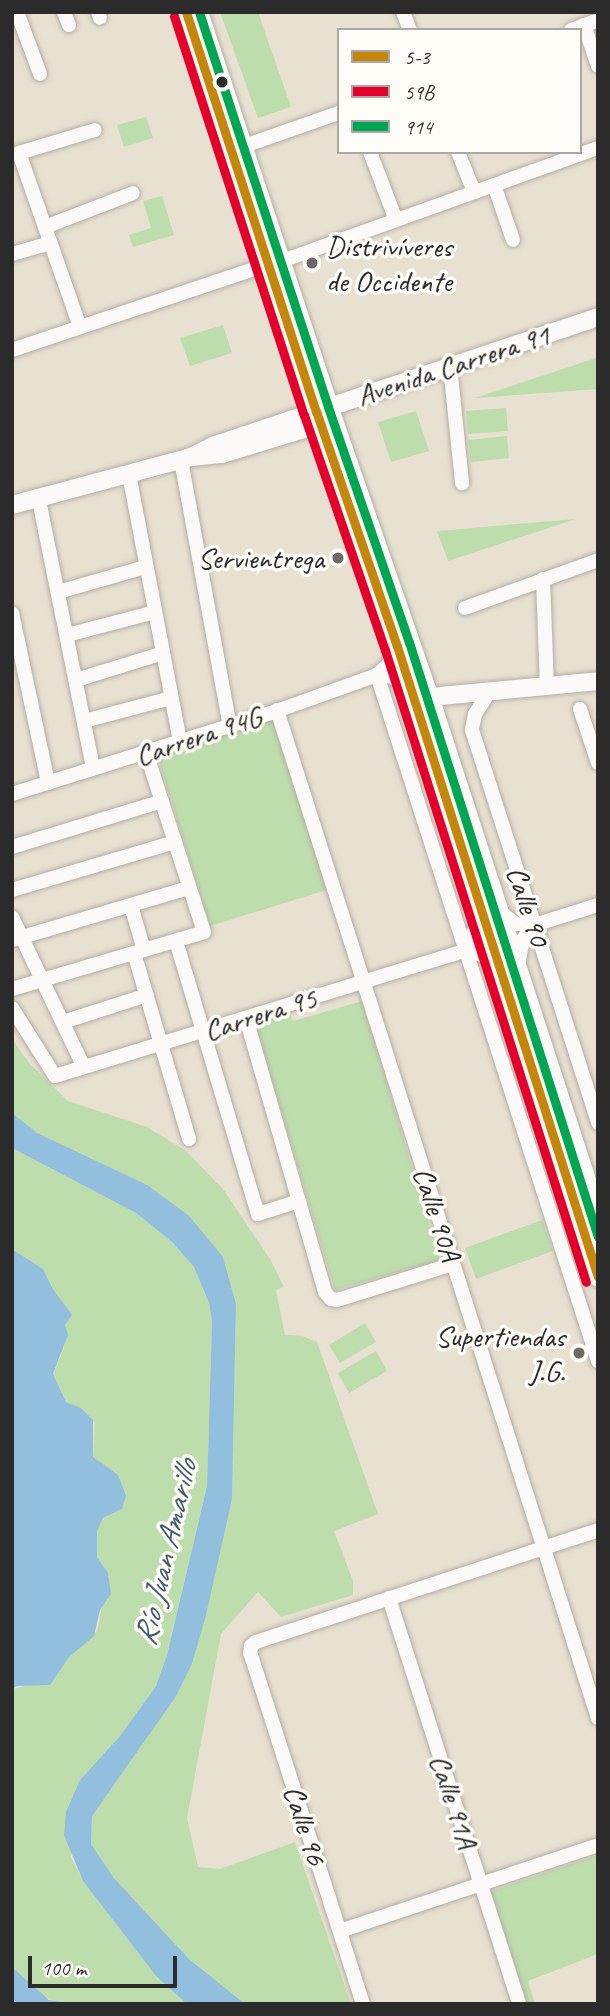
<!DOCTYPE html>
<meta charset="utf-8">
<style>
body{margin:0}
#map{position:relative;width:610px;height:2016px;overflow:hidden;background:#e8e0d1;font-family:Caveat,sans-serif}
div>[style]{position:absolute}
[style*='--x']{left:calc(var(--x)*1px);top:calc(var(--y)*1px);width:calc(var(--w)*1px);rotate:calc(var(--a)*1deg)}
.green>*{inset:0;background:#beddac}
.water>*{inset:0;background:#92bfde}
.roads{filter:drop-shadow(0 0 2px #b3aea4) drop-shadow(0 0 2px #b3aea4)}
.minor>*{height:14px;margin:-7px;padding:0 7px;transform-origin:7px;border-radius:7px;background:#fcfaf8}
.major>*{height:18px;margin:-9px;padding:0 9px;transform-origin:9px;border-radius:9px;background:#fcfaf8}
.bus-1>*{height:9px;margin:-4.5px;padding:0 4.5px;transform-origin:4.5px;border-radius:4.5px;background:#c4870b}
.bus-2>*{height:9px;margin:-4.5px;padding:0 4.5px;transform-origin:4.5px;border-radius:4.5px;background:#e4002b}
.bus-3>*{height:9px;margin:-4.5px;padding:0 4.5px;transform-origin:4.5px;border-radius:4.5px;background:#00a651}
.dots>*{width:19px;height:19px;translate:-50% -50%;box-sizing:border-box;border:4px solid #fdfcf7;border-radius:50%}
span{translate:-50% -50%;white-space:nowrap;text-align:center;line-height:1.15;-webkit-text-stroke:7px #fdfcf7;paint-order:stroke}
.poi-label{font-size:30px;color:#2b2b2b}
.left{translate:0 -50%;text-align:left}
.right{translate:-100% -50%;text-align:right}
.street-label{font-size:30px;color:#2b2b2b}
.water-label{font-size:32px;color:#425a6b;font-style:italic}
.frame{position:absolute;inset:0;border:14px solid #2b2b2b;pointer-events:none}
.legend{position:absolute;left:337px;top:28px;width:245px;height:126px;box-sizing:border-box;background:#fdfcf7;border:2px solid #a9a8a5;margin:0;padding:9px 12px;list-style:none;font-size:21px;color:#2b2b2b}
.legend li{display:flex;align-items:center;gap:14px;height:35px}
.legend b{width:35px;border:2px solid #a9a8a5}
.scale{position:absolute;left:28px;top:1956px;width:149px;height:32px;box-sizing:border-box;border:4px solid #2b2b2b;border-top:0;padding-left:9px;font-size:21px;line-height:24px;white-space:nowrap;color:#2b2b2b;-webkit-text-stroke:5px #fdfcf7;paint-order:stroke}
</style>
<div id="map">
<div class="green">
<div style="clip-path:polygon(220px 12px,258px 12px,291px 107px,258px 118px)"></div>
<div style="clip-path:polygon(146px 117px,153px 138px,124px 147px,117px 125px)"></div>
<div style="clip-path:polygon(162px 196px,174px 235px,133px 247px,129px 235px,151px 228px,143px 201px)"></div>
<div style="clip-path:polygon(223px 325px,232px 353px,190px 366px,180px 338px)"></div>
<div style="clip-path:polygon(596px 358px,598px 389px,475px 398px)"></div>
<div style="clip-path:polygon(506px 408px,508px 431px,468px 434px,466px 411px)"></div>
<div style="clip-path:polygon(416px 411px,429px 451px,391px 462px,378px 422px)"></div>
<div style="clip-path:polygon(507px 436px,509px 458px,471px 462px,468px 440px)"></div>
<div style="clip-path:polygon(576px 519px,448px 561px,437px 531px,541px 522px)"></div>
<div style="clip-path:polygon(276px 718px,330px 889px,210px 926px,157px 754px)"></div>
<div style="clip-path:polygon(362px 1001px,440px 1260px,335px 1290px,254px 1020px,289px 1010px,293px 1021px)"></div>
<div style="clip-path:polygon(12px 1039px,29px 1063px,68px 1101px,147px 1127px,186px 1151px,223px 1189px,270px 1259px,284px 1287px,276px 1290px,285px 1335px,302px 1336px,317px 1342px,378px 1514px,334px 1531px,353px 1581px,353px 1595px,281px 1617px,258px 1592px,221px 1634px,187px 1818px,198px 1867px,220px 1869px,295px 1842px,351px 2004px,245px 2004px,189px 1959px,114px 1878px,91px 1844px,92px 1816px,175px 1698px,192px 1664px,232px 1499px,236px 1304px,223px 1257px,82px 1156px,36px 1133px,12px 1113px)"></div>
<div style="clip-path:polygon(12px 1148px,136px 1213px,172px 1242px,194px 1267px,209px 1303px,212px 1322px,207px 1486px,167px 1655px,156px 1686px,120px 1736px,80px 1780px,71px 1857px,83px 1881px,156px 1976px,187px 2004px,57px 2003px,40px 1994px,12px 1967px,12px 1689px,52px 1680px,69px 1657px,97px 1631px,109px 1576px,97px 1557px,97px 1531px,103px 1518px,122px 1509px,119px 1477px,93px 1457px,95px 1423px,81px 1408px,66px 1402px,53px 1374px,64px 1348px,65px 1325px,71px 1315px,53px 1288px,43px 1269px,12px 1249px)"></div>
<div style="clip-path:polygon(542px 1220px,553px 1251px,476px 1279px,465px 1248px)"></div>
<div style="clip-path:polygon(365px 1323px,376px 1342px,340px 1363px,329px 1345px)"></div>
<div style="clip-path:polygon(376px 1351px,387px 1371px,349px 1393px,338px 1373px)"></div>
<div style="clip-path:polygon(598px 1855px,598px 1954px,528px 1981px,535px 2004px,524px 2004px,490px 1892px)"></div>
</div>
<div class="water">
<div style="clip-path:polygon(12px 1113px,37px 1133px,147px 1185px,189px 1216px,223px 1257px,236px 1304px,232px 1499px,206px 1615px,192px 1664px,175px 1698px,92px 1816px,91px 1844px,114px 1878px,189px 1959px,245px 2004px,187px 2004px,156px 1976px,83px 1881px,64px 1835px,66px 1812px,80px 1780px,120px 1736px,156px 1686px,167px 1655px,207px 1486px,212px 1322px,209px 1303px,194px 1267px,172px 1242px,136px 1213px,12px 1148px)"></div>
<div style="clip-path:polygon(12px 1249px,43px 1269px,53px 1289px,72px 1315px,65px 1325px,68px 1335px,53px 1374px,66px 1402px,81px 1408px,93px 1420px,93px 1457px,118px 1475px,126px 1496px,122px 1509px,103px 1518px,97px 1531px,97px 1557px,108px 1573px,111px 1594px,100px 1610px,94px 1636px,69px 1657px,50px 1685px,17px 1686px,12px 1689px)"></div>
<div style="clip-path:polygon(12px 1967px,49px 2000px,73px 2004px,12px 2004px)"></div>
</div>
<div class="roads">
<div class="minor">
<div style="--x:17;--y:12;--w:66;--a:69.6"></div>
<div style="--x:64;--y:12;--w:14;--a:69"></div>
<div style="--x:98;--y:12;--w:6;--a:72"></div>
<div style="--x:403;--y:12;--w:19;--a:69"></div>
<div style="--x:584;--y:25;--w:43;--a:71.1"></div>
<div style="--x:571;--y:30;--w:29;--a:-20"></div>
<div style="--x:244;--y:146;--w:101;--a:-19.2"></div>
<div style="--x:370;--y:152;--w:73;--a:69.1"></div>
<div style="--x:458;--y:152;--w:43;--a:68.2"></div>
<div style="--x:494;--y:185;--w:58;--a:70.9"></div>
<div style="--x:45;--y:227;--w:94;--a:-21.1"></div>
<div style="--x:12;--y:254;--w:40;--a:-16"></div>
<div style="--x:282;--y:261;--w:336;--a:-19.7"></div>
<div style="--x:80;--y:327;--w:184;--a:-109.3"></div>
<div style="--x:19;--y:153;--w:79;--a:-16.8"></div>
<div style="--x:12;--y:350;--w:271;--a:-18.5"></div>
<div style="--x:450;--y:366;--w:118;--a:84.1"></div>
<div style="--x:181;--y:460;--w:270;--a:79.6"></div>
<div style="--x:129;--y:474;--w:273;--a:79.2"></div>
<div style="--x:40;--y:505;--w:269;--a:78.6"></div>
<div style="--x:543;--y:579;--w:107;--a:87.9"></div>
<div style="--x:58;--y:592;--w:91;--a:-15.9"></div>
<div style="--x:465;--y:608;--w:141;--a:-19.8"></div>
<div style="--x:12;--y:613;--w:174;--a:78"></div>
<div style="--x:67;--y:635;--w:91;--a:-14.6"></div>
<div style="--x:382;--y:672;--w:30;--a:28"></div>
<div style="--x:377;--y:675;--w:721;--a:72.14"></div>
<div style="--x:76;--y:680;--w:91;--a:-17.2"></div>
<div style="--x:490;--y:691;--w:27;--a:123"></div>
<div style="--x:475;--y:714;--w:16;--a:101"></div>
<div style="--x:472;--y:730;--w:413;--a:72.2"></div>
<div style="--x:580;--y:709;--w:57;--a:71.6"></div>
<div style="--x:277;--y:710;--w:1058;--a:72.34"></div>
<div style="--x:84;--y:721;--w:90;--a:-14.8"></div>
<div style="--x:12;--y:794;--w:271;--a:-17.4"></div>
<div style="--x:271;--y:713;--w:113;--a:-19.7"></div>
<div style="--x:377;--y:675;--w:15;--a:-42"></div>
<div style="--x:388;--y:665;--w:21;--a:-65"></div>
<div style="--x:12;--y:847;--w:157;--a:-17"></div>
<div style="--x:12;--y:890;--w:170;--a:-16.4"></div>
<div style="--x:131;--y:906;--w:46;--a:73.5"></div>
<div style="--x:501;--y:913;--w:19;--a:36"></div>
<div style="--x:516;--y:924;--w:18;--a:3"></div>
<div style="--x:534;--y:925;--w:67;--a:-17.4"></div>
<div style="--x:12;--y:917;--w:166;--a:64.4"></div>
<div style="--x:12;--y:940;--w:184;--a:-16.4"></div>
<div style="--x:176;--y:941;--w:285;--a:73.3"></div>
<div style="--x:258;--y:1214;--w:43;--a:-17.6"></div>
<div style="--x:465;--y:951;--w:38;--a:-65"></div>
<div style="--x:134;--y:953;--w:194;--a:73.5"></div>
<div style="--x:518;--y:965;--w:26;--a:-79"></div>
<div style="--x:523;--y:939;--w:18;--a:-52"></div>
<div style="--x:12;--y:989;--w:200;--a:-16.5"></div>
<div style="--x:204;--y:932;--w:189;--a:-107.9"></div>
<div style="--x:12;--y:1008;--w:80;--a:57.7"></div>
<div style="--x:55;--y:1076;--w:429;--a:-17"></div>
<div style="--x:465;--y:951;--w:15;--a:11"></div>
<div style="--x:480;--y:954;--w:18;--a:29"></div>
<div style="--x:246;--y:1018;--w:285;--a:73.9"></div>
<div style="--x:325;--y:1292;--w:9;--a:49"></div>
<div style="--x:331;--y:1299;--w:6;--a:9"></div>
<div style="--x:337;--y:1300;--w:121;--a:-17.2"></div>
<div style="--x:63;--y:1022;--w:88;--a:-17.8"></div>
<div style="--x:389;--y:1598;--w:426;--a:72.2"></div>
<div style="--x:340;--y:1931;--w:272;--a:-18.4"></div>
<div style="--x:363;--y:2004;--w:369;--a:-107.8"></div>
<div style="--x:250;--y:1653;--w:7;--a:-82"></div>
<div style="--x:251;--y:1646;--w:6;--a:-39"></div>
<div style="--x:256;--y:1642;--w:360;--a:-18.1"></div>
</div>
<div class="major">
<div style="--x:186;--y:12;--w:420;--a:72"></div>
<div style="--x:316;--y:411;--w:249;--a:71"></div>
<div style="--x:397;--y:646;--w:663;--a:72.36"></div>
<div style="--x:199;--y:12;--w:415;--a:71.7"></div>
<div style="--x:329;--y:406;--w:308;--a:70.9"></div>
<div style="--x:430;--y:697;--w:544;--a:72"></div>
<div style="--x:191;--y:457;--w:25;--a:-27"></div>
<div style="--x:213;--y:446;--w:406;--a:-18.5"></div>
<div style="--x:12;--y:505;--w:185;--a:-15"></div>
<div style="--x:191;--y:457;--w:31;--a:-6"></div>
<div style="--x:222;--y:454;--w:113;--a:-17"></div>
<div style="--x:430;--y:697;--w:169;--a:-5.4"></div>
</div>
</div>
<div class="bus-1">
<div style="--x:186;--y:12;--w:420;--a:72"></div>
<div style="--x:316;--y:411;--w:249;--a:71"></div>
<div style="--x:397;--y:646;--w:662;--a:72.33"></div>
</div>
<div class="bus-2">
<div style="--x:174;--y:16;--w:420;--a:72"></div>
<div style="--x:304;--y:415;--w:249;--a:71"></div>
<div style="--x:385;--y:650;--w:663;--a:72.36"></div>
</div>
<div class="bus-3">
<div style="--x:199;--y:12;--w:416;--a:71.9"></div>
<div style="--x:328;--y:407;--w:249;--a:71"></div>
<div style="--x:409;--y:642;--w:624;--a:72.38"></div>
</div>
<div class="dots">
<div style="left:222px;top:82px;background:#2b2b2b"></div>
<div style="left:312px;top:263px;background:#6d6a65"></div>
<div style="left:338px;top:558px;background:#6d6a65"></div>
<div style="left:579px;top:1353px;background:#6d6a65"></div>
</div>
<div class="poi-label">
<span class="left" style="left:326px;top:263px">Distrivíveres<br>de Occidente</span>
<span class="right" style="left:324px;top:558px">Servientrega</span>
<span class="right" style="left:565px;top:1353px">Supertiendas<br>J.G.</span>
</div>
<div class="street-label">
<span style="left:453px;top:365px;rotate:-18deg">Avenida Carrera 91</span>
<span style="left:198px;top:736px;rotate:-18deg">Carrera 94G</span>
<span style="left:528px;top:906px;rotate:72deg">Calle 90</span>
<span style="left:260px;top:1014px;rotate:-17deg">Carrera 95</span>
<span style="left:437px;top:1214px;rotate:72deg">Calle 90A</span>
<span style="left:454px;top:1801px;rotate:72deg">Calle 91A</span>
<span style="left:305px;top:1825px;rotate:72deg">Calle 96</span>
</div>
<div class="water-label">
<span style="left:166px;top:1553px;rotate:-77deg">Río Juan Amarillo</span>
</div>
<div class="frame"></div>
<ul class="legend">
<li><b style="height:9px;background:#c4870b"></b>5-3</li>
<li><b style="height:9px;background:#e4002b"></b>59B</li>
<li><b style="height:9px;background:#00a651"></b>914</li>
</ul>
<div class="scale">100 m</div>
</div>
